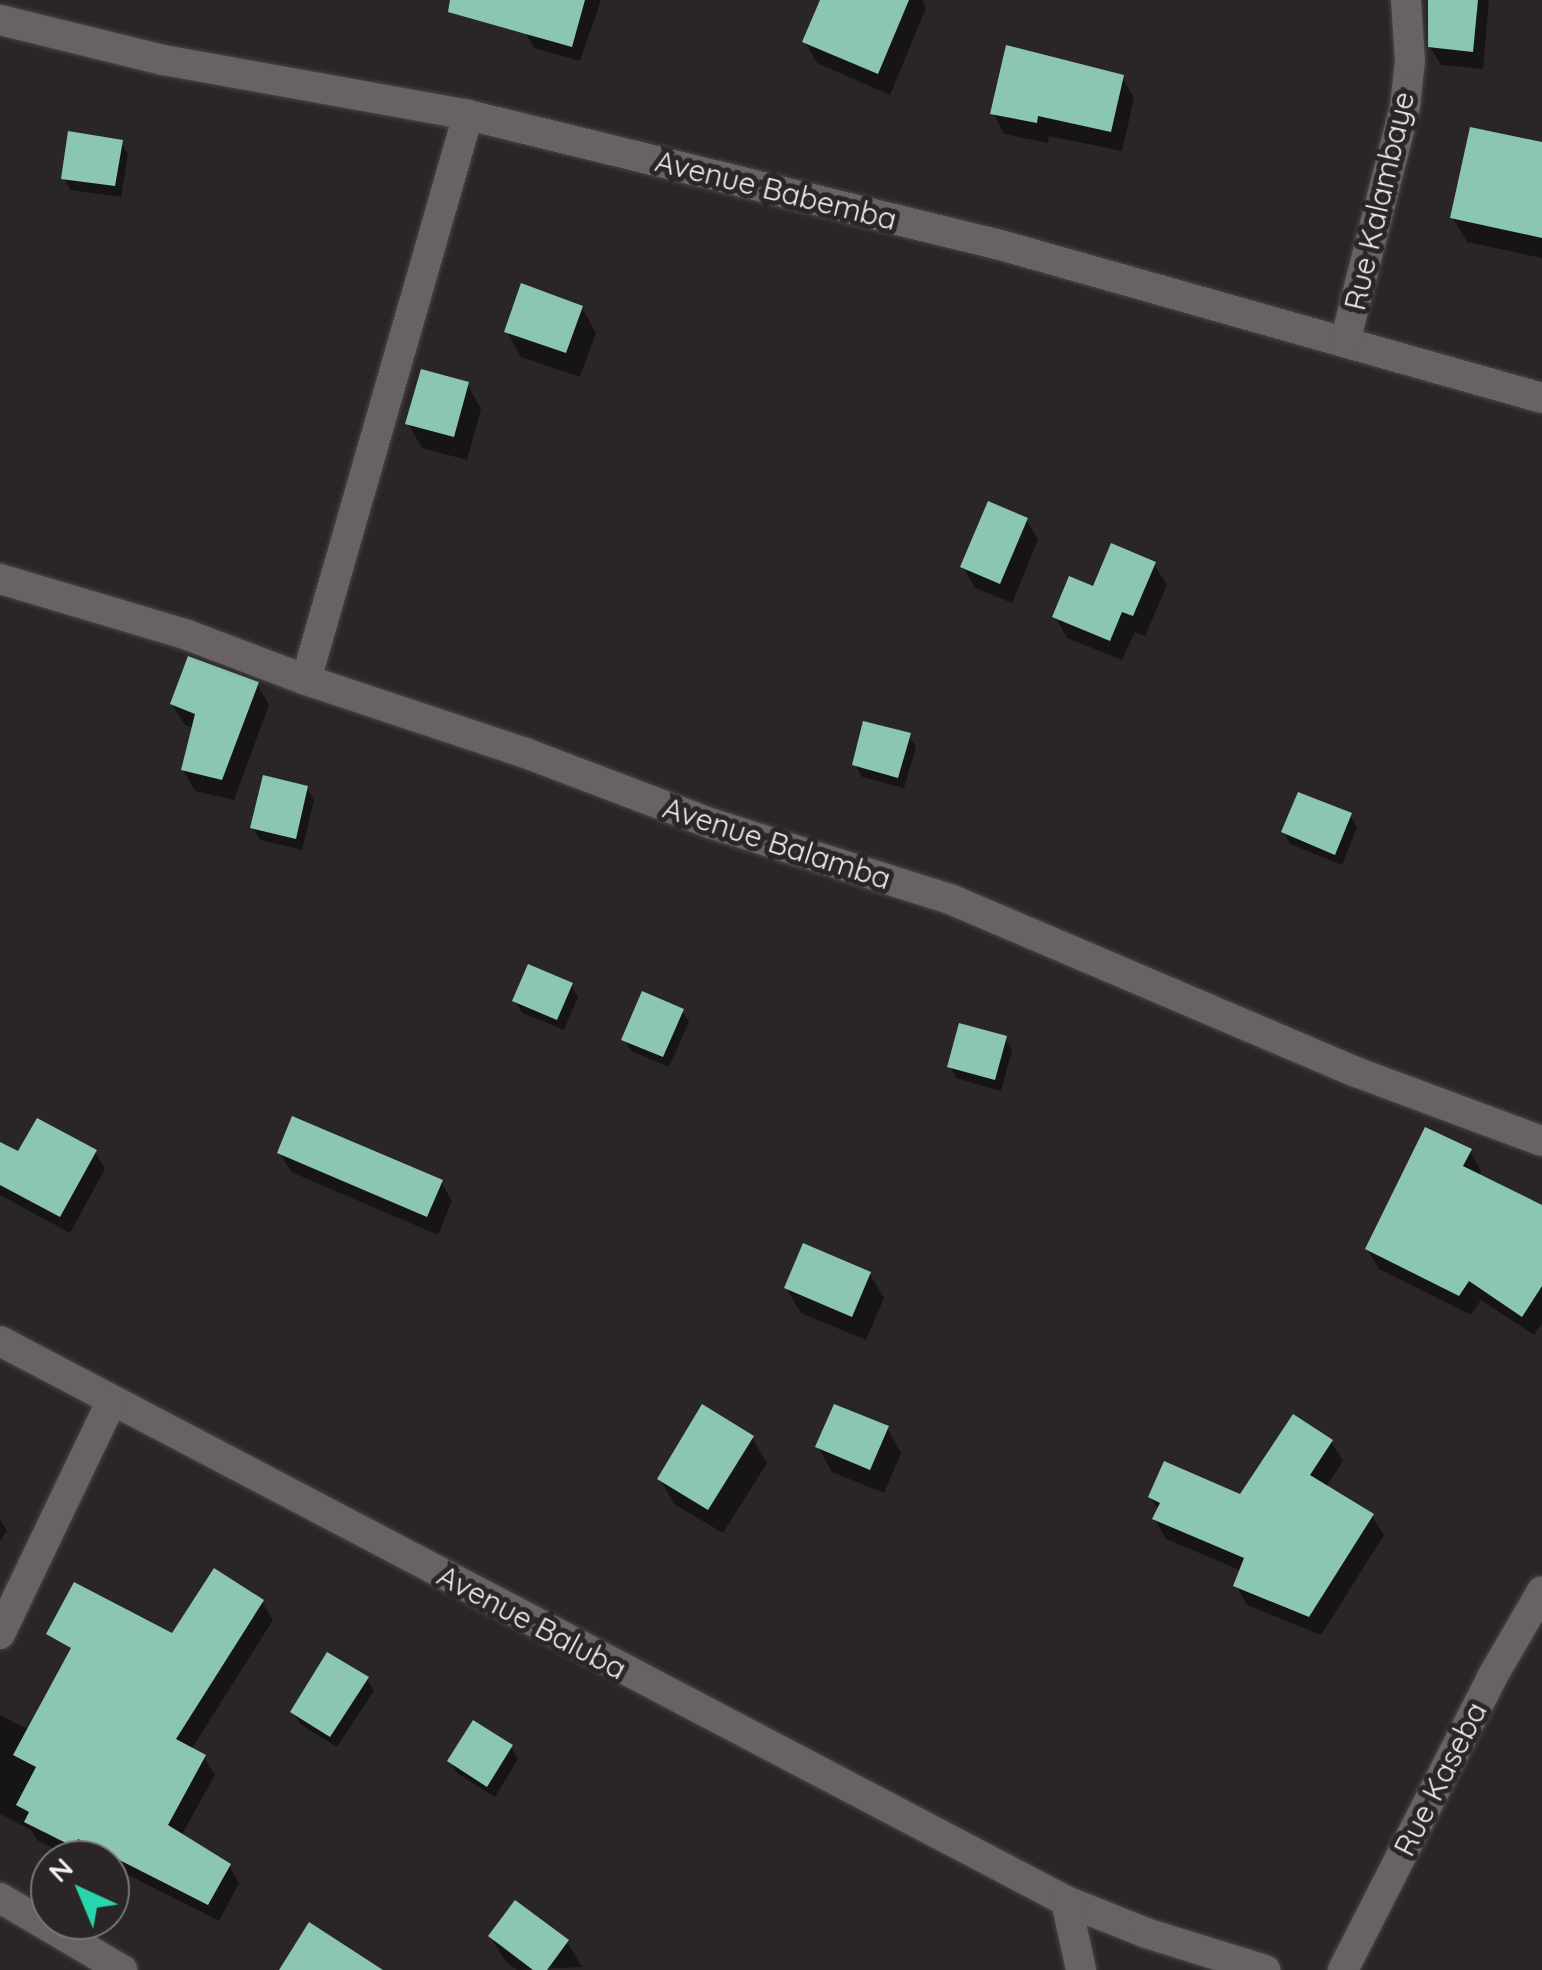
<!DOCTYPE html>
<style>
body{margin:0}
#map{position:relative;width:1542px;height:1970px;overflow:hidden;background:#2b2626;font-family:Quicksand,sans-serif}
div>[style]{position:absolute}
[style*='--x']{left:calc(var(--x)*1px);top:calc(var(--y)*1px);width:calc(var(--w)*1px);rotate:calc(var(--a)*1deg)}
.shadow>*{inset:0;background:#0007}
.building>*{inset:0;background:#8bc6b3}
.roads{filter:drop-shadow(0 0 2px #484545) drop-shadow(0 0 2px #484545)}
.minor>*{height:30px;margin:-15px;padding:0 15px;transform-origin:15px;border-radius:15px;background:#686262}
span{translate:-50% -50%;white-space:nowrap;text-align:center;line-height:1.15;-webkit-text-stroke:10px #2b2626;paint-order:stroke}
.street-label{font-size:30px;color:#f1eeee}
.north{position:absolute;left:30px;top:1840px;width:100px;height:100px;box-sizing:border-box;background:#2b2626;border:2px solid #7a7676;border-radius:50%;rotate:316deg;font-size:28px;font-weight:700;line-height:40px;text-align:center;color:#f1eeee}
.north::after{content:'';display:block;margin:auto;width:35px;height:45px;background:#29d5ad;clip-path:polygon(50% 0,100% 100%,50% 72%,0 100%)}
</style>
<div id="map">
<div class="shadow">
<div style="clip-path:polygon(534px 0,601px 0,580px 61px,534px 48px,525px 32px)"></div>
<div style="clip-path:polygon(823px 0,922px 0,926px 8px,890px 95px,817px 63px,805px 42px)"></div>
<div style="clip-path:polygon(1433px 0,1489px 0,1483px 69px,1441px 65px,1430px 47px)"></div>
<div style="clip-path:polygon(1122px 77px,1134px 98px,1122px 151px,1049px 136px,1048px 143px,1004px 134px,993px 113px)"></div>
<div style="clip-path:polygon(121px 142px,128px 154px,121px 197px,70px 190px,64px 178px)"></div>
<div style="clip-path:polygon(1542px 144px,1542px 258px,1467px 242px,1452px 217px)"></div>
<div style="clip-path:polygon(582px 308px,596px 333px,580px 377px,521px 357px,507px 332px)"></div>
<div style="clip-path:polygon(467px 384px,481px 409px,467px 460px,422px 448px,408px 424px)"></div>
<div style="clip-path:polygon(1026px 519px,1038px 540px,1012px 603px,975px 588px,963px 567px)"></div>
<div style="clip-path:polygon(1154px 564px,1167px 585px,1145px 636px,1135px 632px,1122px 660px,1067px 638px,1055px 616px,1094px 590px)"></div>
<div style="clip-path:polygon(257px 684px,269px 705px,234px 800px,195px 791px,183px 770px,194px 728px,185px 725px,172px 704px)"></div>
<div style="clip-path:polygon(909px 736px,916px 747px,904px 788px,862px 777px,855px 765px)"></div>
<div style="clip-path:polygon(307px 788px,314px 800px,302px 850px,260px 840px,253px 828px)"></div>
<div style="clip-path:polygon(1350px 815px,1357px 827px,1342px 865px,1290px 844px,1284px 832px)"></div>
<div style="clip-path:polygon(571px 985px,578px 997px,564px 1030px,522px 1013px,515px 1001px)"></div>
<div style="clip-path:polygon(682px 1011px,689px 1022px,669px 1067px,631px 1051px,624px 1039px)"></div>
<div style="clip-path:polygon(1005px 1038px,1012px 1050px,1001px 1091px,956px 1078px,950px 1066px)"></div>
<div style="clip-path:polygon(0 1144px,19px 1155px,95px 1152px,105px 1169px,70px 1233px,0 1195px)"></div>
<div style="clip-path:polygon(1470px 1151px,1481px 1171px,1479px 1176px,1542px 1208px,1542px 1323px,1534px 1335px,1481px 1300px,1471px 1315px,1379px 1269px,1367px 1249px)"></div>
<div style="clip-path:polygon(280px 1153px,441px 1182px,452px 1201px,438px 1235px,291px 1172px)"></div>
<div style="clip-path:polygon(869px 1273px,884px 1298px,866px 1340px,801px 1313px,786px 1288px)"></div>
<div style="clip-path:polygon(887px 1428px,901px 1453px,884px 1493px,832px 1472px,818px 1447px)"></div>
<div style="clip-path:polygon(752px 1438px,767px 1463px,723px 1533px,674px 1504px,660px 1479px)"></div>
<div style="clip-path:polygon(1331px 1442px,1343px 1461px,1326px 1487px,1372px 1516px,1384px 1535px,1321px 1635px,1247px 1605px,1236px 1585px,1242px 1571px,1166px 1539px,1155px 1519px,1159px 1511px,1151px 1497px,1241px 1497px)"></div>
<div style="clip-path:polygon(0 1519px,7px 1531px,0 1541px)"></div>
<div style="clip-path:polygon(262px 1602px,273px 1620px,191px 1750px,204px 1757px,215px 1775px,181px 1836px,229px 1865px,239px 1883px,219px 1921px,110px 1866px,110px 1860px,88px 1855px,77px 1860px,37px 1840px,31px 1830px,0 1814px,0 1715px,29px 1730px,152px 1716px)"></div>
<div style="clip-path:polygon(367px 1679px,374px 1691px,337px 1747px,300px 1724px,293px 1712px)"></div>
<div style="clip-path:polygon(511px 1747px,518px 1759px,495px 1797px,457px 1773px,450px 1761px)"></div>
<div style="clip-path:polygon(491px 1937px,567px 1942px,582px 1967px,517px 1970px,505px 1961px)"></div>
</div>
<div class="building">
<div style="clip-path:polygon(450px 0,585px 0,572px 47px,448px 12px)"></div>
<div style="clip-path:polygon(820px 0,909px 0,878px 74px,802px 42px)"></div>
<div style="clip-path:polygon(1428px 0,1478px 0,1473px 52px,1428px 47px)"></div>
<div style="clip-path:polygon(1006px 45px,1124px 75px,1111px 132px,1038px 116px,1037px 123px,990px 114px)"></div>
<div style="clip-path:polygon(1470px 127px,1542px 142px,1542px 238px,1450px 218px)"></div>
<div style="clip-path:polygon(68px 131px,123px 140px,115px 186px,61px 179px)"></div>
<div style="clip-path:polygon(521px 283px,583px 306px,566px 353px,504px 332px)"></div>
<div style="clip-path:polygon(421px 369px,469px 382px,454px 437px,405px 424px)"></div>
<div style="clip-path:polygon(988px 501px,1028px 518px,1000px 584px,960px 567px)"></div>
<div style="clip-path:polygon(1111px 543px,1156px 562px,1133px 616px,1122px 612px,1110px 641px,1052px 617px,1069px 576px,1093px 586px)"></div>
<div style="clip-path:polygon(188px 656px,259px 682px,222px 780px,181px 770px,195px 714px,170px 704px)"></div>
<div style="clip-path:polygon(863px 721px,911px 733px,898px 778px,852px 765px)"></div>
<div style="clip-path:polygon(263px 775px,308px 786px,296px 839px,250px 828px)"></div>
<div style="clip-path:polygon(1298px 792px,1352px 813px,1335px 855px,1281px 832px)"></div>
<div style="clip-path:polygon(528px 964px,573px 983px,557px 1020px,512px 1001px)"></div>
<div style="clip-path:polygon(642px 991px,684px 1009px,663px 1057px,621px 1040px)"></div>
<div style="clip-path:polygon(959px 1023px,1007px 1036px,995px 1080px,947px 1067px)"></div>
<div style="clip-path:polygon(292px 1116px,443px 1180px,427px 1217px,277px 1153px)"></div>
<div style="clip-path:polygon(37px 1118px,97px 1150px,60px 1217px,0 1185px,0 1142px,18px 1151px)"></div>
<div style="clip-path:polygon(1425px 1127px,1472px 1149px,1463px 1166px,1542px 1205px,1542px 1286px,1522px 1317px,1469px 1281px,1459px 1296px,1365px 1249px)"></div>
<div style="clip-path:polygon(803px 1243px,871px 1272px,852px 1317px,784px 1288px)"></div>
<div style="clip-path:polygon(702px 1404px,754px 1436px,708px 1510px,657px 1479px)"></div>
<div style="clip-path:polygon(834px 1404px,889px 1426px,870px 1470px,815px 1447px)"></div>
<div style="clip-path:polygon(1293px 1414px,1333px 1440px,1310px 1475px,1374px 1514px,1309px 1617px,1233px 1586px,1244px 1558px,1152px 1519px,1160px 1503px,1148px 1497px,1164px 1461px,1240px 1494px)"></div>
<div style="clip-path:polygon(214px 1568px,264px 1600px,176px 1739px,206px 1755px,168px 1825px,231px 1864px,208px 1905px,78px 1839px,74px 1847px,24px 1822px,29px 1812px,16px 1805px,36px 1767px,13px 1755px,71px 1648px,46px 1634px,74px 1582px,172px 1633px)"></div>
<div style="clip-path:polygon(327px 1652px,369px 1677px,330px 1737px,290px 1712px)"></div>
<div style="clip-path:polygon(473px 1720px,513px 1745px,487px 1787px,447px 1761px)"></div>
<div style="clip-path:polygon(515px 1900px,569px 1940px,547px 1970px,533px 1970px,488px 1936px)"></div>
<div style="clip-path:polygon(309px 1922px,383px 1970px,279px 1970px)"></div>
</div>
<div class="roads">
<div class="minor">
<div style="--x:0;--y:20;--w:168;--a:13.8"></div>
<div style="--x:163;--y:60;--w:310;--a:10.2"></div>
<div style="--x:468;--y:115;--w:552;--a:13.73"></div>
<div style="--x:1004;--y:246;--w:559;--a:15.78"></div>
<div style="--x:1345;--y:342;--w:244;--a:-75.7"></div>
<div style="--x:1405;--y:106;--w:45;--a:-83.7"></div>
<div style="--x:1410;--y:61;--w:61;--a:-93.8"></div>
<div style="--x:0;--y:579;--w:193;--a:16.6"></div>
<div style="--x:185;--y:634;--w:129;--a:20.8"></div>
<div style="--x:306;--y:680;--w:229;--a:18.4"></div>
<div style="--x:523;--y:752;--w:203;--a:20.8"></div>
<div style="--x:713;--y:824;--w:249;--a:17.6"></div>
<div style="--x:950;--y:899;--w:441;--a:23.1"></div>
<div style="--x:1356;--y:1072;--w:198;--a:20.4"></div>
<div style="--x:306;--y:680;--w:588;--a:-74"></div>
<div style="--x:0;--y:1341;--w:1204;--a:27.71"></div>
<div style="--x:1066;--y:1901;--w:86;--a:21.8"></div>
<div style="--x:1146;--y:1933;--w:125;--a:17.3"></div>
<div style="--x:0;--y:1634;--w:259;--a:-64.4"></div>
<div style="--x:0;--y:1898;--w:142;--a:30.5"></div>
<div style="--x:1066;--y:1901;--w:71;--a:77.7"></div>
<div style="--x:1343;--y:1970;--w:329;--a:-63"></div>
<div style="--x:1492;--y:1677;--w:99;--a:-59.8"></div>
</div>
</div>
<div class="street-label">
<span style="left:776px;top:190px;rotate:14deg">Avenue Babemba</span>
<span style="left:1379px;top:201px;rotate:-77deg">Rue Kalambaye</span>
<span style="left:777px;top:843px;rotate:18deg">Avenue Balamba</span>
<span style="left:532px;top:1622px;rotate:28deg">Avenue Baluba</span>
<span style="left:1440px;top:1779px;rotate:-63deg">Rue Kaseba</span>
</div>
<div class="north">N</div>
</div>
